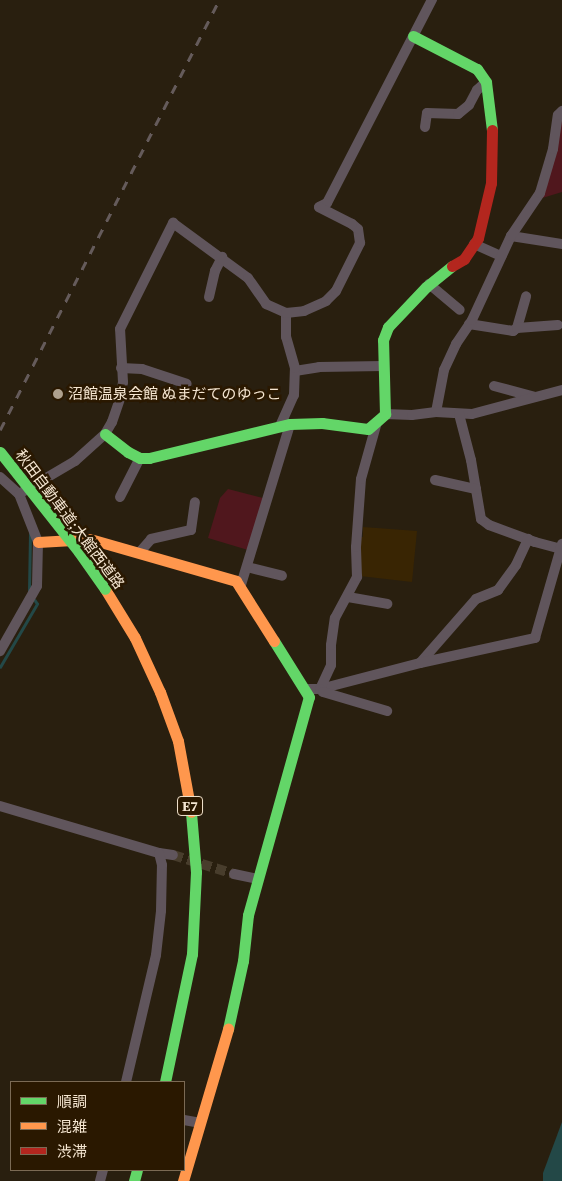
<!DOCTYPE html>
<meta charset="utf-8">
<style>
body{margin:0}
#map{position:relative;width:562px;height:1181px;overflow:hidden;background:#291f0f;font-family:"Source Serif 4","Noto Sans JP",serif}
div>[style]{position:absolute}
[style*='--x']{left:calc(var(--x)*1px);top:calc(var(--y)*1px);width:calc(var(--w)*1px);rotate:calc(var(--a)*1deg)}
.built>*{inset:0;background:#392503}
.green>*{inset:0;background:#50171d}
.water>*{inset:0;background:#234847}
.stream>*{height:2.5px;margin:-1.25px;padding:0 1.25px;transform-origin:1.25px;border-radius:1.25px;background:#234847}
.street-tunnel>*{height:10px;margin-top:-5px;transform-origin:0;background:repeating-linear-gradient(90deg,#483d2c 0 10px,transparent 0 15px)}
.street>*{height:10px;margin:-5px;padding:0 5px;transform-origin:5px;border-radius:5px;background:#60555c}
.fast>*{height:11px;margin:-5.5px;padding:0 5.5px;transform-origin:5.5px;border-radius:5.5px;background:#63d668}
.slow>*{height:11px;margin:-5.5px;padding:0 5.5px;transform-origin:5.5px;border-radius:5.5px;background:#ff974d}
.jam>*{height:11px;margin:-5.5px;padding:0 5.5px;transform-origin:5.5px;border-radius:5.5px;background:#b3261e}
.rail>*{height:2.5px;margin-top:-1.25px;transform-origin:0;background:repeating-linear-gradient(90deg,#655b5b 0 9px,transparent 0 18px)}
.fast-bridge>*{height:11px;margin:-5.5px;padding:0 5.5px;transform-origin:5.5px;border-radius:5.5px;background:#63d668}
.dots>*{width:14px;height:14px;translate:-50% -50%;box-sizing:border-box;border:2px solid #2a1800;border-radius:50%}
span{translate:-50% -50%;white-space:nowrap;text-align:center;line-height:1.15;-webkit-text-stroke:5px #2a1800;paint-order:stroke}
.shield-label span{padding:1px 4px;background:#2a1800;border:1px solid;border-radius:4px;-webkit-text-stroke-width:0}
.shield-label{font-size:14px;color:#f5e6d1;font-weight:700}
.poi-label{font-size:15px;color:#f5e6d1}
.left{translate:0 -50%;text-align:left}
.street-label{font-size:15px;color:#f5e6d1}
.legend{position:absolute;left:10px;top:1081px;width:175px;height:90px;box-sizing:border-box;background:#2a1800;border:1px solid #7b6a54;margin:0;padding:6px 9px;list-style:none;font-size:15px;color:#f5e6d1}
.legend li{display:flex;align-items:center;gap:10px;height:25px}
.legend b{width:25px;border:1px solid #7b6a54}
</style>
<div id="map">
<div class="built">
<div style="clip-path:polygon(363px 527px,417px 531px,412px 582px,360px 576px,359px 537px,363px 537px)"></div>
</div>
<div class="green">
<div style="clip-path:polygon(562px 118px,562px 192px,539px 199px)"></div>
<div style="clip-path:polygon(228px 489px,263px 498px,248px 550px,208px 538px,220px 498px)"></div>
</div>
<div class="water">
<div style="clip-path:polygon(562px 1122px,562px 1181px,543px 1181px,543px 1173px)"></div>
</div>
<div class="stream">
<div style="--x:29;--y:591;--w:59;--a:-89"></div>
<div style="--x:0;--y:667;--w:73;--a:-59.6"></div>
<div style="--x:37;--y:604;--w:4;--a:-124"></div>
</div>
<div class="street-tunnel">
<div style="--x:173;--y:855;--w:64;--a:17.3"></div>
</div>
<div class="street">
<div style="--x:425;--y:127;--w:14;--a:-82"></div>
<div style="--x:427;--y:113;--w:31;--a:2"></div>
<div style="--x:458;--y:114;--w:14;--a:-39"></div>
<div style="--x:469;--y:105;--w:17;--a:-62"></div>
<div style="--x:477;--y:90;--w:12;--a:-42"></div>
<div style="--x:319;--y:207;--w:9;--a:-27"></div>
<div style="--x:327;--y:203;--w:229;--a:-62.7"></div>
<div style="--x:511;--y:236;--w:52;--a:8.9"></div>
<div style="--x:474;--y:244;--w:30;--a:24"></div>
<div style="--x:429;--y:284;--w:40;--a:40"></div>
<div style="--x:209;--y:297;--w:27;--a:-77"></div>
<div style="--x:215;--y:271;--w:16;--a:-63"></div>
<div style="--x:469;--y:324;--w:45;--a:9"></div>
<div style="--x:513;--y:331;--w:5;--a:-37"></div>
<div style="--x:517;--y:328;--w:33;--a:-74"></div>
<div style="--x:517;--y:328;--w:41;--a:-4.2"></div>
<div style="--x:121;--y:368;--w:21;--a:3"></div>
<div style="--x:142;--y:369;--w:47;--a:18.4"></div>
<div style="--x:295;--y:371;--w:24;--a:-9"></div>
<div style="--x:319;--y:367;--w:64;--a:-0.9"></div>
<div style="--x:494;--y:386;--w:42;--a:15"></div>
<div style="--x:436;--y:412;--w:43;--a:-79.2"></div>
<div style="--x:444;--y:370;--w:29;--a:-65"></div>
<div style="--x:456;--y:344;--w:29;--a:-56"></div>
<div style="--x:472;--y:320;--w:93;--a:-65.1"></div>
<div style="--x:511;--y:236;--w:52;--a:-56"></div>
<div style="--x:540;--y:193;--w:46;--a:-73.5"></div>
<div style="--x:553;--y:149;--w:34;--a:-82"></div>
<div style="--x:558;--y:115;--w:6;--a:-45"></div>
<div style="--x:385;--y:414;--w:27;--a:2"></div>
<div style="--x:412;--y:415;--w:24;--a:-7"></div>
<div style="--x:436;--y:412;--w:36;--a:3"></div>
<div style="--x:472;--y:414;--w:93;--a:-14.9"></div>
<div style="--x:459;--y:414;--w:48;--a:75.4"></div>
<div style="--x:471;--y:460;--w:60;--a:80.4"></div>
<div style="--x:481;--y:519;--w:10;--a:37"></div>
<div style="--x:489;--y:525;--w:49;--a:20.3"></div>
<div style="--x:535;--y:542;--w:27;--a:15"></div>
<div style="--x:280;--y:426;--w:34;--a:-66"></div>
<div style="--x:294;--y:395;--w:27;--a:-88"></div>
<div style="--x:295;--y:368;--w:32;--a:-106"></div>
<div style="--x:286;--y:337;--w:24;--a:-90"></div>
<div style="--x:0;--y:477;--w:25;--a:42"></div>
<div style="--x:19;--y:494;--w:52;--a:68.4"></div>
<div style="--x:38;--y:542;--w:44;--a:91.3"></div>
<div style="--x:37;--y:586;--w:75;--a:119.6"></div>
<div style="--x:435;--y:480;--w:42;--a:12.4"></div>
<div style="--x:19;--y:494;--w:65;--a:-30.5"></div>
<div style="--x:75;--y:461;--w:40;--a:-42"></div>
<div style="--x:105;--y:434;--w:14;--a:-60"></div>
<div style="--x:112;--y:422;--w:24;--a:-71"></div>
<div style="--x:120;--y:399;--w:17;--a:-80"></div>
<div style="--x:123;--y:382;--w:53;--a:-93.2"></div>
<div style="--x:120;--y:329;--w:119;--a:-63.4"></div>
<div style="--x:173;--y:223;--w:93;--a:36.3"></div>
<div style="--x:248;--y:278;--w:32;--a:55"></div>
<div style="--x:266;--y:304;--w:22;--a:24"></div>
<div style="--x:286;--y:313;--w:18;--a:-6"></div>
<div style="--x:304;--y:311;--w:24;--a:-24"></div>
<div style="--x:326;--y:301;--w:14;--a:-45"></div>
<div style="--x:336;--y:291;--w:54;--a:-63.4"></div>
<div style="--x:360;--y:243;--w:14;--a:-98"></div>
<div style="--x:358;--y:229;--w:8;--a:-140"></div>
<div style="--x:352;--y:224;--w:37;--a:-153"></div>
<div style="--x:120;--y:497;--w:44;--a:-62.9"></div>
<div style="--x:139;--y:553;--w:18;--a:-49"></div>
<div style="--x:151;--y:539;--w:41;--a:-12.7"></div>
<div style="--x:191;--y:530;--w:28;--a:-82"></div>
<div style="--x:247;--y:567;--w:36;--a:14"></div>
<div style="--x:240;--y:588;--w:171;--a:-73"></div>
<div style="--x:348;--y:597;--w:40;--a:10"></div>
<div style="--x:420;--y:663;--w:85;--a:-48.8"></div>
<div style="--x:476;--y:599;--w:24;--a:-22"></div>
<div style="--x:498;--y:590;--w:31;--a:-54"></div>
<div style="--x:516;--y:565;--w:29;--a:-65"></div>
<div style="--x:306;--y:689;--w:14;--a:0"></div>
<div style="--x:320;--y:689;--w:103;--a:-14.6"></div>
<div style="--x:420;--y:663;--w:118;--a:-12.3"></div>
<div style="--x:535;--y:638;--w:98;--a:-74"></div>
<div style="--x:320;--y:689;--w:26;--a:-65"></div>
<div style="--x:331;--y:665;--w:20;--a:-90"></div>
<div style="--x:331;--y:645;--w:27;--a:-82"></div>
<div style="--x:335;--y:618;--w:47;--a:-61.8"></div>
<div style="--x:357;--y:577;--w:30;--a:-92"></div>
<div style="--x:356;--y:547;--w:68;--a:-85.8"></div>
<div style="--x:361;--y:479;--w:59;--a:-74.3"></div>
<div style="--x:320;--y:689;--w:4;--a:45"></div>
<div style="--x:323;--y:692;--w:67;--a:16.5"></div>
<div style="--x:0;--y:806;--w:166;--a:16.5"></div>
<div style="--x:159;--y:853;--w:14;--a:8"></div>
<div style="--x:234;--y:874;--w:24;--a:12"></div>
<div style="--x:126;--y:1082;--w:130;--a:-76.7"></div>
<div style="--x:156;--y:955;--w:44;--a:-83.5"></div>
<div style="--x:161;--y:911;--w:46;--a:-88.8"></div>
<div style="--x:162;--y:865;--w:12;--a:-104"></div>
<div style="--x:184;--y:1120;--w:17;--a:10"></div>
<div style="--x:100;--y:1181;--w:11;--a:-75"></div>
</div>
<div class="fast">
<div style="--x:413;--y:36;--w:72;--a:27.3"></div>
<div style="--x:477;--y:69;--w:16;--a:55"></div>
<div style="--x:486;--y:82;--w:48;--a:82.9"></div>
<div style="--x:105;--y:434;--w:29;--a:38"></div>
<div style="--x:128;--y:452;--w:13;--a:27"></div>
<div style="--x:140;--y:458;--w:9;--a:0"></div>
<div style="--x:149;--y:458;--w:145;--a:-13.6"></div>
<div style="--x:290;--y:424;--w:32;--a:-2"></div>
<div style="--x:322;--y:423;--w:46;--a:7.4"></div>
<div style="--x:368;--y:429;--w:23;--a:-41"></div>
<div style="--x:385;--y:414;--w:74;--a:-91.5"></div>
<div style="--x:383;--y:340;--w:14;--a:-69"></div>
<div style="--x:388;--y:327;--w:55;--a:-46.5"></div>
<div style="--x:426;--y:287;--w:33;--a:-39"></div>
<div style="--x:228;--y:1029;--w:70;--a:-77.6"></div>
<div style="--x:243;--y:961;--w:46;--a:-83.8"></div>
<div style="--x:248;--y:915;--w:226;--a:-74.4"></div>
<div style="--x:309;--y:697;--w:66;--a:-122"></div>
<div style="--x:165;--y:1082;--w:131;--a:-78.1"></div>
<div style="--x:192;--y:954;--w:82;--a:-87.2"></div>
<div style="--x:196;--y:872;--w:60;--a:-94.8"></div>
<div style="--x:134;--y:1181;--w:11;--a:-75"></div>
</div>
<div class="slow">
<div style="--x:38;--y:542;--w:52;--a:-3.3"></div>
<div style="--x:90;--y:539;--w:152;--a:16"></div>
<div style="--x:236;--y:581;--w:71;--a:57.7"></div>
<div style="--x:105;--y:589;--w:57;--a:58.5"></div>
<div style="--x:135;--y:638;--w:60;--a:65.2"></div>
<div style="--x:160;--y:692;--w:52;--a:69.8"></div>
<div style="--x:178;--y:741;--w:72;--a:79.6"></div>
<div style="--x:183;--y:1181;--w:159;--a:-73.5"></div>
</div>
<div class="jam">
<div style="--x:452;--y:266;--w:14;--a:-30"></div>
<div style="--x:464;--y:259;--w:25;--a:-56"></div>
<div style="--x:478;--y:238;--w:57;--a:-76.7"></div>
<div style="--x:491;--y:183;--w:53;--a:-88.9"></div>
</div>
<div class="rail">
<div style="--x:0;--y:430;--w:483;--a:-63"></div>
</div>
<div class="fast-bridge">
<div style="--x:0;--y:452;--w:127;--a:51.7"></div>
<div style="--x:79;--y:552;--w:45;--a:54.9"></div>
</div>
<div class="dots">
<div style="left:58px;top:394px;background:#aea08d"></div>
</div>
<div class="shield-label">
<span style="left:190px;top:806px">E7</span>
</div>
<div class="poi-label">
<span class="left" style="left:68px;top:394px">沼館温泉会館 ぬまだてのゆっこ</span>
</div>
<div class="street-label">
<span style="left:70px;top:519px;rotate:53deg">秋田自動車道;大館西道路</span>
</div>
<ul class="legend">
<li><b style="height:6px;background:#63d668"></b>順調</li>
<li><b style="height:6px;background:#ff974d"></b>混雑</li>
<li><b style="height:6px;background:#b3261e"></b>渋滞</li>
</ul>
</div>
